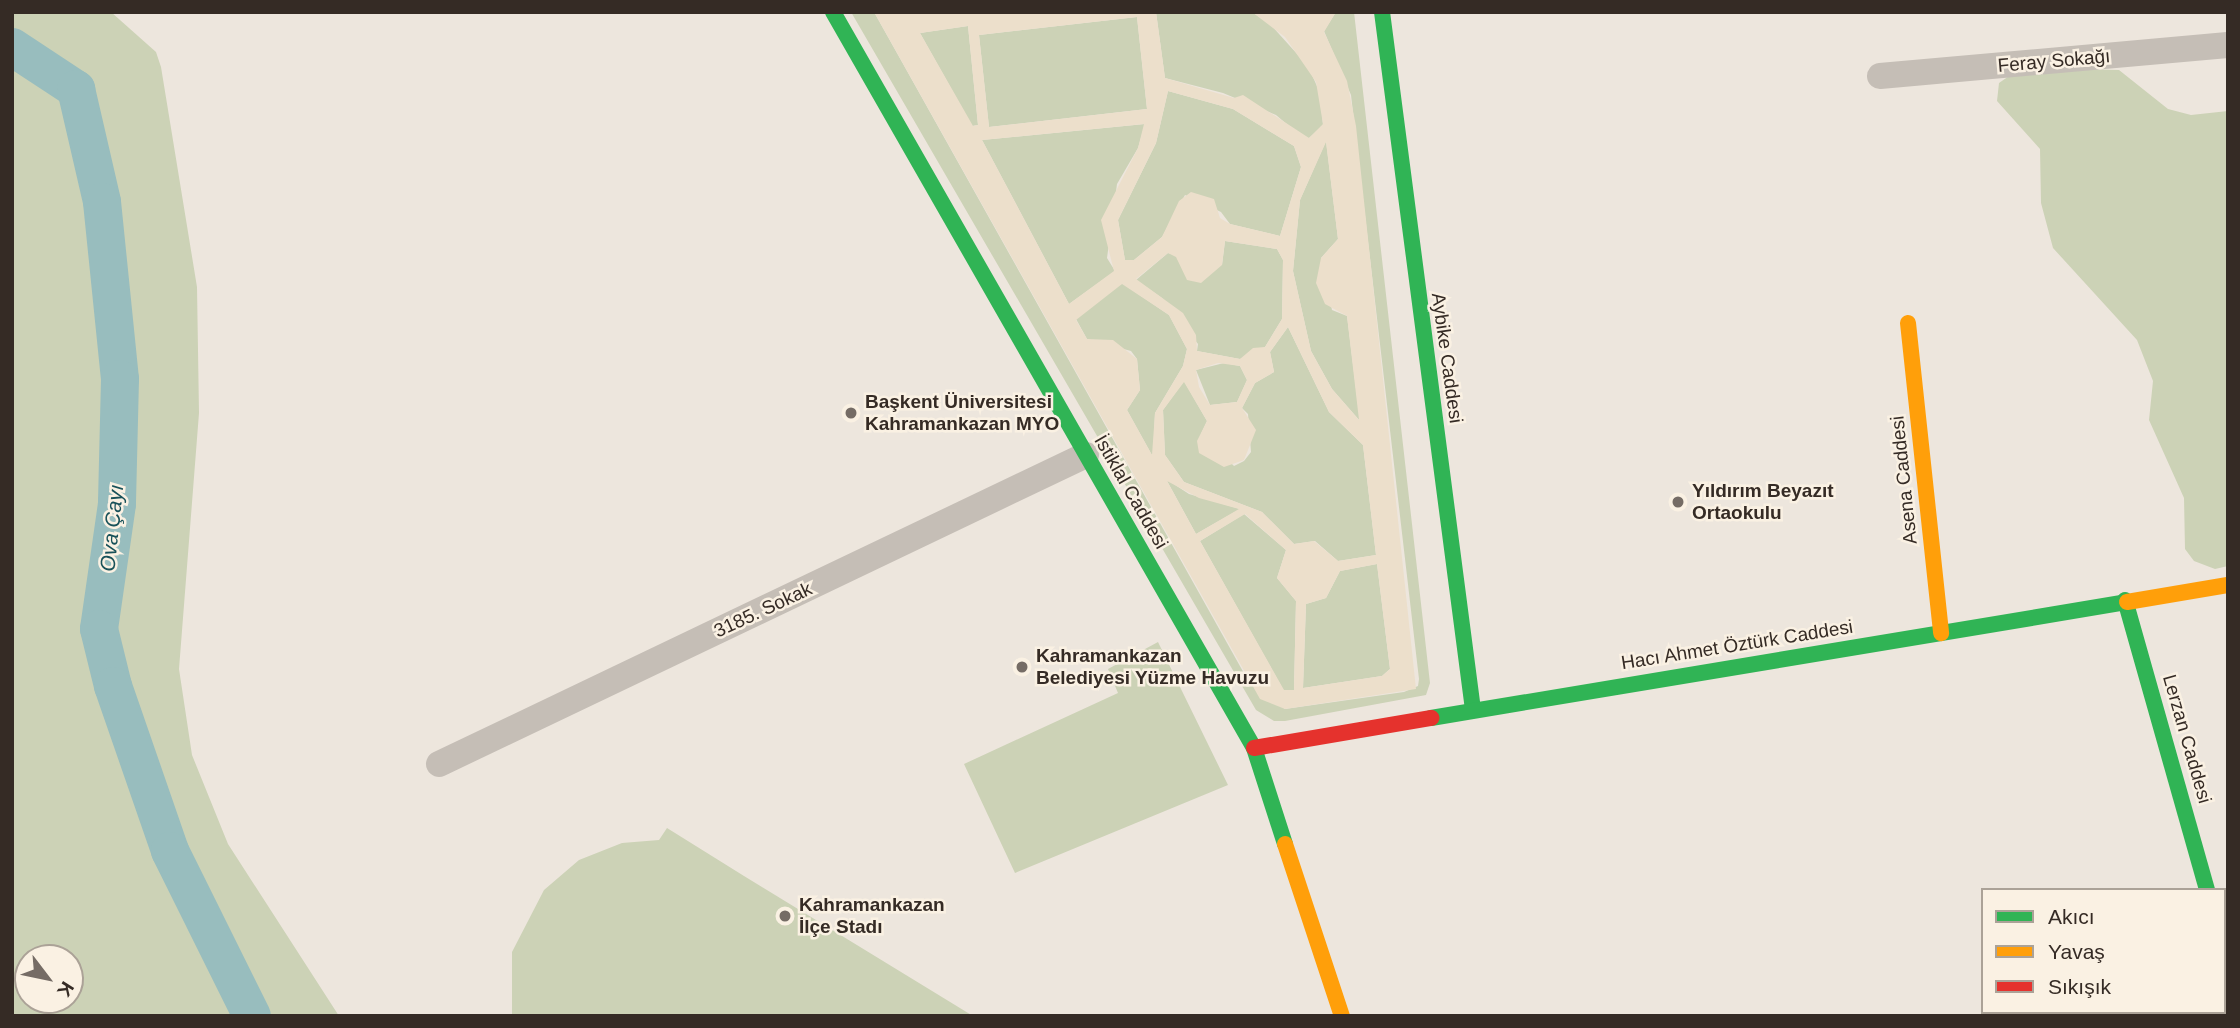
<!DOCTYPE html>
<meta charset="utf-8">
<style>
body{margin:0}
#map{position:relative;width:2240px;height:1028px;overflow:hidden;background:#ede6dd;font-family:Arial,sans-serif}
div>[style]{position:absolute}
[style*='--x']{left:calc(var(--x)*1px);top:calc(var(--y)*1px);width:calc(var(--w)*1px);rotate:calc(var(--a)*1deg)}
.green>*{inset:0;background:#ccd2b6}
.plaza>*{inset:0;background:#ecdfcb}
.river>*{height:38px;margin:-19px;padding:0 19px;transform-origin:19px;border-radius:19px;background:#98bdbe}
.street>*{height:26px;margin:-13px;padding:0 13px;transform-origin:13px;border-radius:13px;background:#c5beb6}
.fast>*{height:16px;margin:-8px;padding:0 8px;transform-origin:8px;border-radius:8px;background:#30b455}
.slow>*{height:16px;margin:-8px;padding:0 8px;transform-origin:8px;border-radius:8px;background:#ff9f0a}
.jam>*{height:16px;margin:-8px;padding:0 8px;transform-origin:8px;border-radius:8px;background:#e5322d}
.dots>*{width:19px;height:19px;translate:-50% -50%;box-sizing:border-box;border:4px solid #faf1e3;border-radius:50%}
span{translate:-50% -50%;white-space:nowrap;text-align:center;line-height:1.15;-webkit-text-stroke:5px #faf1e3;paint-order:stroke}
.street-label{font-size:19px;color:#352b25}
.poi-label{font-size:19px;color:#352b25;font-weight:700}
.left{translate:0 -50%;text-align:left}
.water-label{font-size:21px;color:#185159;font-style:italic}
.frame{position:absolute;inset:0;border:14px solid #352b25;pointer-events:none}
.legend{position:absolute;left:1981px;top:888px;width:245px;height:126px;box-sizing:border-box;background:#faf1e3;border:2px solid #aba297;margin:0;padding:9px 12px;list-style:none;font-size:21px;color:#352b25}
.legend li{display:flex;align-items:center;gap:14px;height:35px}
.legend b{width:35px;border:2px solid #aba297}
.north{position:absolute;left:14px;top:944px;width:70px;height:70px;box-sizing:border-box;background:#faf1e3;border:2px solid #aba297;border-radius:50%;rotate:122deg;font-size:19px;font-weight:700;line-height:28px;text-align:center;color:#352b25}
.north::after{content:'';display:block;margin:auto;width:24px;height:32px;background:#756c65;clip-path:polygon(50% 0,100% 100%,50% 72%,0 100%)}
</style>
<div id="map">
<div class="green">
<div style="clip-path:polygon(evenodd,12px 12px,111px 12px,156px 52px,161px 67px,197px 287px,199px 413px,179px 669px,192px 755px,228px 844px,339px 1016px,12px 1016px,12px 12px,28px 958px,70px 958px,70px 1000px,28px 1000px,28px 958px)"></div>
<div style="clip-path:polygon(851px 12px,874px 12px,1250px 684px,1285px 709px,1404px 692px,1418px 686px,1419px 679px,1351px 95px,1324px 31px,1336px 12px,1354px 12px,1430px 683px,1426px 695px,1285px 721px,1274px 721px,1256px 710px)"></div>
<div style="clip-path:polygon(1156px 12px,1252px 12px,1270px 24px,1308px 66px,1320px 93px,1323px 125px,1309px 138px,1302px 137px,1276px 115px,1223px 93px,1165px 78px)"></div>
<div style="clip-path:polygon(1137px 17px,1147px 109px,989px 127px,979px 35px)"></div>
<div style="clip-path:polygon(968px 26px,978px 125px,972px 126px,920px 33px)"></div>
<div style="clip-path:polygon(2074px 69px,2119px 70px,2168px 109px,2191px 115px,2228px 111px,2228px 566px,2215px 569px,2194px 561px,2185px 549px,2184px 498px,2149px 420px,2153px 381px,2137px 340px,2053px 248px,2041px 203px,2040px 149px,1997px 101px,1999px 83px,2012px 74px)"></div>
<div style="clip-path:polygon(1168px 91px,1233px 109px,1294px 146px,1301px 167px,1280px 236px,1230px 224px,1221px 212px,1185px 195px,1162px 237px,1134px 260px,1125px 260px,1118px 220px,1156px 143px)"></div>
<div style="clip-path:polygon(1145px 124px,1138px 148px,1117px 184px,1107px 258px,1115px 271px,1069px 304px,982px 140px)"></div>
<div style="clip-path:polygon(1326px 141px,1338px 239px,1321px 258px,1332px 310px,1347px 316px,1360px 421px,1332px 389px,1311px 351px,1293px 271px,1300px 200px)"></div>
<div style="clip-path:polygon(1225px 241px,1277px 249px,1283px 260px,1282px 319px,1265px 347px,1240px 359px,1197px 351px,1198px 344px,1162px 298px,1136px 280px,1168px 253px,1222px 265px)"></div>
<div style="clip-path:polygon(1122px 283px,1169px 315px,1187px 349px,1183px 366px,1155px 413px,1153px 457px,1127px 410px,1140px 390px,1137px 359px,1131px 351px,1087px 339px,1076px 319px)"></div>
<div style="clip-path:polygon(1288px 327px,1329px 412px,1363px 445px,1376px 555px,1338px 561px,1315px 541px,1294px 544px,1262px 512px,1184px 482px,1165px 455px,1163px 410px,1184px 381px,1207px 421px,1201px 434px,1234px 466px,1244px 461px,1251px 452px,1248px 414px,1242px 408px,1255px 383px,1274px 372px,1270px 352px)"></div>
<div style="clip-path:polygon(1224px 363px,1240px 366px,1247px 380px,1237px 402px,1210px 405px,1196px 370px)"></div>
<div style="clip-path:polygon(1166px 479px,1189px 494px,1240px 509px,1196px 534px)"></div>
<div style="clip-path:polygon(1244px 514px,1286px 550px,1277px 578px,1296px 601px,1294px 690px,1284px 691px,1200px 541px)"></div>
<div style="clip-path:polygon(1377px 564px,1390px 669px,1382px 676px,1303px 688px,1306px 604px,1326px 598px,1340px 571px)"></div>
<div style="clip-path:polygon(1158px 642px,1228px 785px,1015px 873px,964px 764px,1118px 693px,1108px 669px)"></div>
<div style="clip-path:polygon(667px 828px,744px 876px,973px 1016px,512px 1016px,512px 952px,544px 890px,579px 860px,622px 843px,659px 840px)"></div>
</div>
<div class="plaza">
<div style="clip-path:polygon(evenodd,874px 12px,1156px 12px,1165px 78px,1234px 98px,1243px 95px,1309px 138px,1323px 124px,1316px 82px,1285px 37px,1252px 12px,1336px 12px,1324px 32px,1347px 81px,1356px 126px,1416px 689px,1285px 709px,1260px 699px,874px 12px,1137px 17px,1147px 109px,989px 127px,979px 35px,1137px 17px,874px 12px,968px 26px,978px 125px,973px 126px,920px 33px,968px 26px,874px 12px,1168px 91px,1233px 109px,1294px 146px,1301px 167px,1280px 236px,1230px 224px,1220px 218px,1214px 199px,1191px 192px,1179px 201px,1162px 237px,1134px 260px,1125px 260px,1118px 220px,1156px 143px,1168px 91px,874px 12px,1144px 124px,1138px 148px,1101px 220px,1114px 271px,1069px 304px,982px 140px,1144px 124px,874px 12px,1326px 142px,1338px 239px,1321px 258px,1316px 283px,1325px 304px,1347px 316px,1359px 420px,1332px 389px,1311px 351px,1293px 271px,1300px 200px,1326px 142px,874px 12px,1225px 241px,1277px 249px,1283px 260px,1282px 319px,1265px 347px,1253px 348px,1240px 359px,1197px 351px,1196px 335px,1183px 313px,1136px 279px,1168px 253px,1176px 257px,1187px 280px,1201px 283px,1222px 265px,1225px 241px,874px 12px,1122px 284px,1169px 315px,1187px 349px,1183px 366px,1155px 413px,1152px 455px,1127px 410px,1140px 390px,1137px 359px,1113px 340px,1087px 339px,1076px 320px,1122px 284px,874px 12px,1288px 327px,1329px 412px,1363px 445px,1376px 555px,1338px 561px,1314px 541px,1294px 544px,1262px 512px,1184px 482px,1165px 455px,1163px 410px,1184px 382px,1207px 421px,1197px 441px,1199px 453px,1224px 467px,1244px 460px,1256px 430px,1242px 408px,1255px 383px,1274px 372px,1270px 352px,1288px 327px,874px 12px,1218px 363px,1240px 366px,1247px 380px,1237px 402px,1210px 405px,1199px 387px,1196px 370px,1218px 363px,874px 12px,1167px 481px,1199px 498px,1239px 509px,1196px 534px,1167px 481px,874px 12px,1245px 514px,1286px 550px,1277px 578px,1296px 601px,1294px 690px,1284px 690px,1200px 541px,1245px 514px,874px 12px,1377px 564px,1390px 669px,1382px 676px,1303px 688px,1306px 604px,1326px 598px,1340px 571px,1377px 564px)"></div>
</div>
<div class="river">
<div style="--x:12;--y:47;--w:77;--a:33.3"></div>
<div style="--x:76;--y:89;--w:116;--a:77"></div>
<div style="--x:102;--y:202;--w:178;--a:84.2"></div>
<div style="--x:120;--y:379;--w:125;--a:91.4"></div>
<div style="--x:117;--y:504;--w:126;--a:98.2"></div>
<div style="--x:99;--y:629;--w:59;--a:76.2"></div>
<div style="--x:113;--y:686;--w:175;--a:70.9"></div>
<div style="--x:170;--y:851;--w:184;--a:63.6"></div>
</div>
<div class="street">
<div style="--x:1880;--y:76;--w:349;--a:-5.1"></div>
<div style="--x:439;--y:764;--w:717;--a:-25.53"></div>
</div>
<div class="fast">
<div style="--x:833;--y:12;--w:848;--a:60.23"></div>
<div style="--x:1254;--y:748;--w:101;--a:72.1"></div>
<div style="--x:1382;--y:12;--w:704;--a:82.57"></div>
<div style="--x:2125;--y:600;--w:301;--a:74.2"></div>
<div style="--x:1431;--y:718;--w:706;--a:-9.46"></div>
</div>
<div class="slow">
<div style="--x:1908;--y:323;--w:312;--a:83.9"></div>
<div style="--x:2127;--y:602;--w:102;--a:-9.6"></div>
<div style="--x:1285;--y:844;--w:181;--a:71.7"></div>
<div style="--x:2224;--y:951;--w:13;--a:72"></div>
</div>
<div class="jam">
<div style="--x:1254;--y:748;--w:180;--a:-9.6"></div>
</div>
<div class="dots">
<div style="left:851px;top:413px;background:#756c65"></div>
<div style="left:1678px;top:502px;background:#756c65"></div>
<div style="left:1022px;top:667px;background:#756c65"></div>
<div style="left:785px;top:916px;background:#756c65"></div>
</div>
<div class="street-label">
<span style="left:2054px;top:61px;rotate:-5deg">Feray Sokağı</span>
<span style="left:1447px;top:358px;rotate:82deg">Aybike Caddesi</span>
<span style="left:1904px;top:480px;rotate:-96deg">Asena Caddesi</span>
<span style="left:1131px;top:492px;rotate:60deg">İstiklal Caddesi</span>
<span style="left:763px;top:610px;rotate:-25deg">3185. Sokak</span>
<span style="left:1737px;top:645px;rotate:-9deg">Hacı Ahmet Öztürk Caddesi</span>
<span style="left:2187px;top:739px;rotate:74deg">Lerzan Caddesi</span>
</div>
<div class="poi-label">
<span class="left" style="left:865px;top:413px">Başkent Üniversitesi<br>Kahramankazan MYO</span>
<span class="left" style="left:1692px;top:502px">Yıldırım Beyazıt<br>Ortaokulu</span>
<span class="left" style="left:1036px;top:667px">Kahramankazan<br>Belediyesi Yüzme Havuzu</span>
<span class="left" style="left:799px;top:916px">Kahramankazan<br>İlçe Stadı</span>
</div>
<div class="water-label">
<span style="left:112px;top:528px;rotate:-84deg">Ova Çayı</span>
</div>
<div class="frame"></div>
<ul class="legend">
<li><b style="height:9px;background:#30b455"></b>Akıcı</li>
<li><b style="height:9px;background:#ff9f0a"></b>Yavaş</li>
<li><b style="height:9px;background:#e5322d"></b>Sıkışık</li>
</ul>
<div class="north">K</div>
</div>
